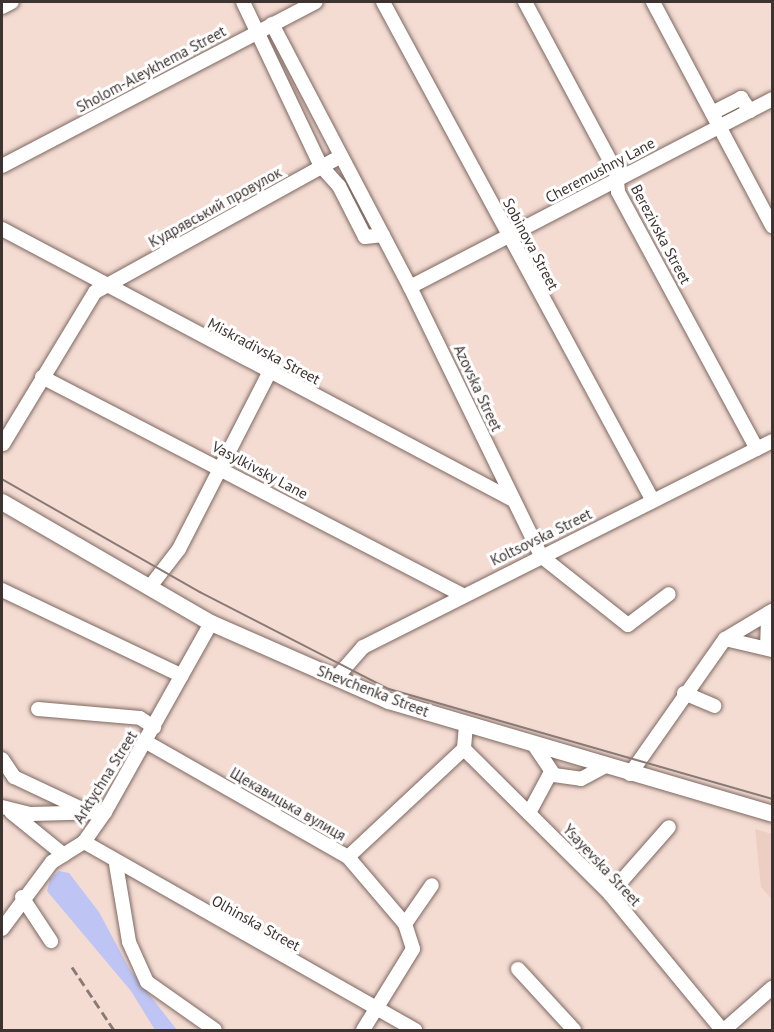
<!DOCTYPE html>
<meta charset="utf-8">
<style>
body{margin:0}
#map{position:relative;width:774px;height:1032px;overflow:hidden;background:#f4dcd3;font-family:"PT Sans",sans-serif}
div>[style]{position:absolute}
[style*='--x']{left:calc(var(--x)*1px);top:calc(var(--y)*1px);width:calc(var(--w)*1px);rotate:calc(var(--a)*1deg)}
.built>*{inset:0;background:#edcec2}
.green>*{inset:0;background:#bec4f3}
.roads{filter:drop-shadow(0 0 2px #7d6860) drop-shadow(0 0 2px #7d6860)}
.minor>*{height:14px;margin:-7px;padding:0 7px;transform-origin:7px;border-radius:7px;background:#fff}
.major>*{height:16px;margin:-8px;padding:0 8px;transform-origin:8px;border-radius:8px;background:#fff}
.tram>*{height:1.5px;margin:-0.75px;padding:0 0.75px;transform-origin:0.75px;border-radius:0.75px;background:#8a7a75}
.rail>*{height:3px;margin-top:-1.5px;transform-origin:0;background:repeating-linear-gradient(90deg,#8a7a75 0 9px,transparent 0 13.5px)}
span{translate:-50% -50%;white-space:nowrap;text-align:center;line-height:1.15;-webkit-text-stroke:6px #fff;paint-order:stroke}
.street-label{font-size:15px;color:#3d3330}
.frame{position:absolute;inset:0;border:3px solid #3d3330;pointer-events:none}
</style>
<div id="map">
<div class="built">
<div style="clip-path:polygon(755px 829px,772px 834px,772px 899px,761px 887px)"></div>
</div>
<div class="green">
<div style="clip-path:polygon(59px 871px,69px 873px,99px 912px,130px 970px,177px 1030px,155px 1030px,131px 991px,47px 891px,50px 879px)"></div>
</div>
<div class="roads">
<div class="minor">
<div style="--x:243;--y:2;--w:182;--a:64.6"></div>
<div style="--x:321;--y:166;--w:27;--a:48"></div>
<div style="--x:339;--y:186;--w:57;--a:63"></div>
<div style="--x:365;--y:237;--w:18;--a:-6"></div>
<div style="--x:383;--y:2;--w:567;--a:61.58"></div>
<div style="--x:525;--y:2;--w:193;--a:61.8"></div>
<div style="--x:616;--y:172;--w:20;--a:84"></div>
<div style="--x:618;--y:192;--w:292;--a:61.6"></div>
<div style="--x:653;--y:2;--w:254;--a:62"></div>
<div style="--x:2;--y:7;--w:11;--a:-27"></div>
<div style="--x:272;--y:24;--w:297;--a:62.3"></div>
<div style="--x:410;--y:287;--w:299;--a:64"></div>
<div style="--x:541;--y:556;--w:111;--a:38.4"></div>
<div style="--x:628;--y:625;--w:51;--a:-37.1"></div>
<div style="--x:712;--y:113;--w:33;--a:-27"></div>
<div style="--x:741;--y:98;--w:16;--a:55"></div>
<div style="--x:2;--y:166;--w:354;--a:-27.6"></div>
<div style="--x:2;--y:229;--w:576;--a:27.94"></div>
<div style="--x:410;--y:287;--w:408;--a:-27.4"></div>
<div style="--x:42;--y:377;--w:473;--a:27.4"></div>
<div style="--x:3;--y:444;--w:178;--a:-58.8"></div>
<div style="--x:95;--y:292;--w:281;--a:-28.9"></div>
<div style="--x:149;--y:588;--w:49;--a:-52.4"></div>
<div style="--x:179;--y:549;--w:198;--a:-62.9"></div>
<div style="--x:2;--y:590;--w:199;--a:25.5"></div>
<div style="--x:725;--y:639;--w:48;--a:13.2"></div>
<div style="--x:767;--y:648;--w:35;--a:-88"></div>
<div style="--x:336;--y:678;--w:41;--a:-48.9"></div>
<div style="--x:363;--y:647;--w:458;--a:-26.7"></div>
<div style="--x:684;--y:693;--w:33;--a:23"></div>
<div style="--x:38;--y:709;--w:102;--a:5"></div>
<div style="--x:140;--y:718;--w:17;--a:33"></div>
<div style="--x:466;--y:725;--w:24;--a:95"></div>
<div style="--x:464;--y:749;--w:206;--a:44.8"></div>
<div style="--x:610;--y:894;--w:176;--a:50.5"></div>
<div style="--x:148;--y:743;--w:230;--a:29.7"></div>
<div style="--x:348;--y:857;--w:88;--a:49.6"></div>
<div style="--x:405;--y:924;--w:26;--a:72"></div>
<div style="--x:413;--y:949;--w:95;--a:121.7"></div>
<div style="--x:534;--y:745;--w:36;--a:56"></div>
<div style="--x:554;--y:775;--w:27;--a:8"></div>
<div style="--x:581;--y:779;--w:27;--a:-28"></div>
<div style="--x:2;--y:759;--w:22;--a:56"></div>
<div style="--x:14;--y:777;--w:77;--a:25.2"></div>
<div style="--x:630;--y:774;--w:165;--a:-54.9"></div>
<div style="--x:725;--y:639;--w:55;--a:-30.8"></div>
<div style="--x:2;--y:807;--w:30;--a:14"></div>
<div style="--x:31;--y:814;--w:74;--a:-1.5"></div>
<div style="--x:11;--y:812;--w:68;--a:39.1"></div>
<div style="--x:529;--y:813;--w:47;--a:-61.8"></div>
<div style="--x:84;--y:842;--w:381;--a:29.6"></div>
<div style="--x:348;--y:857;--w:158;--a:-43"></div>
<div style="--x:116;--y:864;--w:79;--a:80.5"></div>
<div style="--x:129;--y:942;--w:44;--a:65.8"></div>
<div style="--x:147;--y:982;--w:83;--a:35.2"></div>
<div style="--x:610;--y:894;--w:89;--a:-48.6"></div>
<div style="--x:22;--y:897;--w:53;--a:56.6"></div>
<div style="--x:405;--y:924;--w:47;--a:-55.3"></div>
<div style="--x:2;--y:929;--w:84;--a:-53.3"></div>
<div style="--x:52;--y:862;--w:38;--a:-32"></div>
<div style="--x:84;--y:842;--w:37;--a:-55"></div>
<div style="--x:105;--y:812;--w:217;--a:-60.7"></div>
<div style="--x:518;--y:969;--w:83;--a:47.4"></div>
<div style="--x:724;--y:1030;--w:64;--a:-41.2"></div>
</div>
<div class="major">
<div style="--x:2;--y:502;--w:241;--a:30.1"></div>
<div style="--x:211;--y:623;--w:194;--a:23.7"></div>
<div style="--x:389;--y:701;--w:399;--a:16.4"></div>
</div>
</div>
<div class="tram">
<div style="--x:2;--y:479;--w:228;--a:29.7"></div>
<div style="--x:200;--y:592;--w:212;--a:27.2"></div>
<div style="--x:389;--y:689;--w:398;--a:16"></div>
</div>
<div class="rail">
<div style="--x:72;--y:967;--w:76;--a:56.3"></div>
</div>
<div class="street-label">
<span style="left:151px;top:69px;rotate:-28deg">Sholom-Aleykhema Street</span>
<span style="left:600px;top:170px;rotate:-28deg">Cheremushny Lane</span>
<span style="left:215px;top:207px;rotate:-29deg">Кудрявський провулок</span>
<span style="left:661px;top:234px;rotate:62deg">Berezivska Street</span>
<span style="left:531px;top:244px;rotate:62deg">Sobinova Street</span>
<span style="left:264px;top:351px;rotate:28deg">Miskradivska Street</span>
<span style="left:478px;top:388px;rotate:65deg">Azovska Street</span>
<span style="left:260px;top:470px;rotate:28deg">Vasylkivsky Lane</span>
<span style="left:541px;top:537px;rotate:-26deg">Koltsovska Street</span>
<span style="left:373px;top:691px;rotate:21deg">Shevchenka Street</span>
<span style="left:105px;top:777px;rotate:-58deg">Arktychna Street</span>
<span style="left:288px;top:804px;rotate:30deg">Щекавицька вулиця</span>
<span style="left:602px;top:865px;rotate:47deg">Ysayevska Street</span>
<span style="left:256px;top:923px;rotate:29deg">Olhinska Street</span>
</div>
<div class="frame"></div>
</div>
